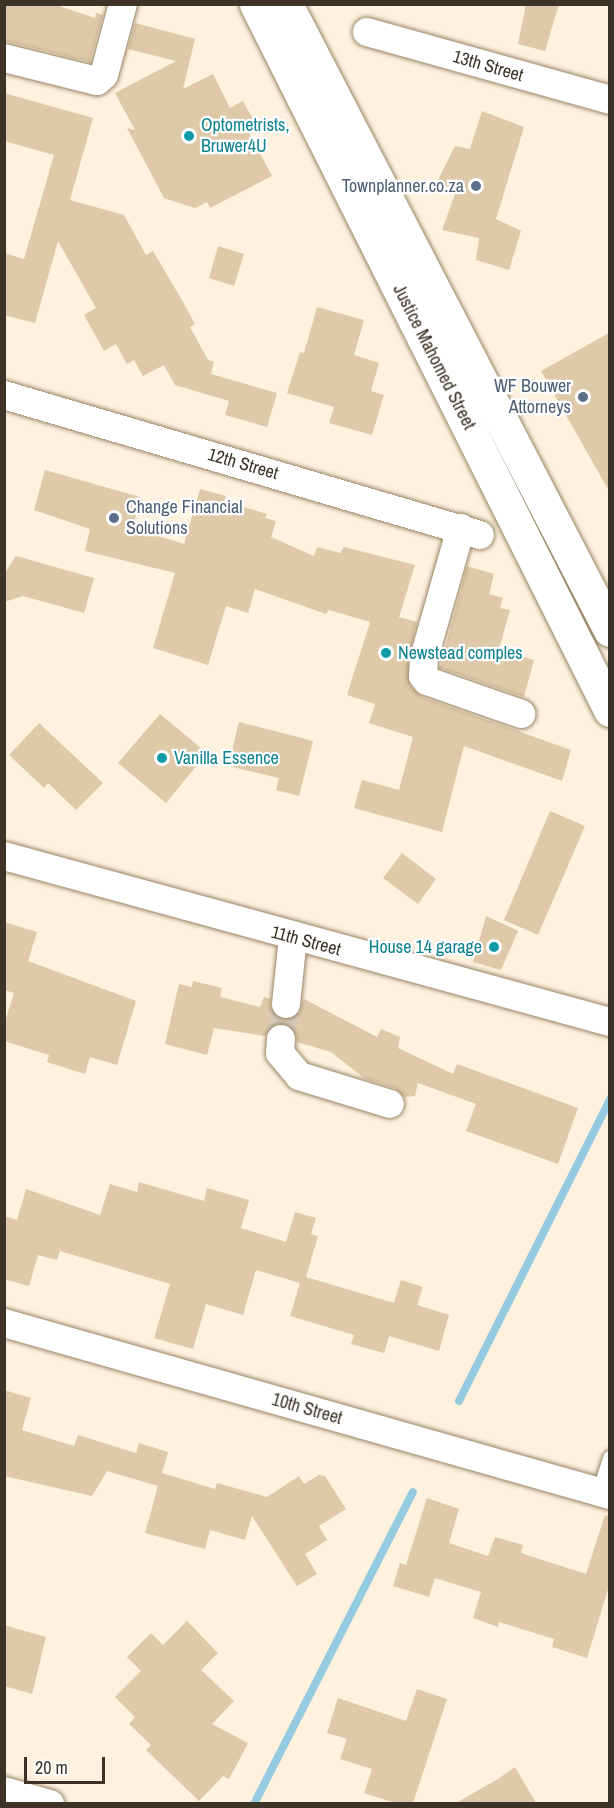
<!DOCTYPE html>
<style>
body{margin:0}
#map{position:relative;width:614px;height:1808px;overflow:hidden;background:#fef1de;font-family:"Archivo Narrow",sans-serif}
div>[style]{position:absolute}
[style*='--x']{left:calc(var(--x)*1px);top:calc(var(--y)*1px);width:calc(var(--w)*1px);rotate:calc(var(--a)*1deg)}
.stream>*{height:8px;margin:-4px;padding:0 4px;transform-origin:4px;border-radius:4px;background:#95cbe1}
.building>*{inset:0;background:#dec9a9}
.minor-tunnel>*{height:28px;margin-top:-14px;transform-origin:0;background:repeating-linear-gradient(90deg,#d7cbb9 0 28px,transparent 0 42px)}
.roads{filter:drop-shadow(0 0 2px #988566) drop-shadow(0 0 2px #988566)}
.service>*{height:15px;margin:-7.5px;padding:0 7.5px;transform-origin:7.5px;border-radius:7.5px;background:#fff}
.minor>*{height:28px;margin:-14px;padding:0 14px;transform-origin:14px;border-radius:14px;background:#fff}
.secondary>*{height:33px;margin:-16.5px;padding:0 16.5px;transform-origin:16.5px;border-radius:16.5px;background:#fff}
.dots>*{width:16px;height:16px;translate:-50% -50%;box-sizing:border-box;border:3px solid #fff;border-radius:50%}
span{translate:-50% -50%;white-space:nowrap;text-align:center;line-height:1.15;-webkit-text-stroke:4.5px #fff;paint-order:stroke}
.street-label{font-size:18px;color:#3c3427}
.culture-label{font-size:18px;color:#0d838f}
.left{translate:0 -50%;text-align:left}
.right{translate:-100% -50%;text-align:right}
.service-label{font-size:18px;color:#4e5e75}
.frame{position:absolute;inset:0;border:6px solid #3c3427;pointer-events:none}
.scale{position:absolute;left:24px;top:1757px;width:81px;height:27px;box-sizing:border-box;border:3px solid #3c3427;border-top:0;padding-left:8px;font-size:18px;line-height:21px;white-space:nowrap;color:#3c3427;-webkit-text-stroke:4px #fff;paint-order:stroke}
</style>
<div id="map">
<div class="stream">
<div style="--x:459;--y:1401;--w:338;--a:-63.4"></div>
<div style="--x:254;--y:1804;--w:350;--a:-63"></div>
</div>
<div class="building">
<div style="clip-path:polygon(4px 4px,53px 4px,95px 18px,96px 13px,103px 15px,90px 62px,4px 41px)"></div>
<div style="clip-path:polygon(526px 4px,559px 4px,545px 51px,518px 44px)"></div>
<div style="clip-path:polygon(135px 23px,195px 39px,183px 89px,213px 74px,230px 108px,243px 101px,255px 123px,246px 127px,272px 176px,210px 208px,207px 202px,195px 208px,164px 198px,127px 128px,135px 130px,115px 93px,176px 61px,128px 49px)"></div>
<div style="clip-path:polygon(4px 93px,93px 118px,70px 200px,124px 215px,146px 255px,153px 251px,183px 302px,195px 324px,190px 327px,208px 360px,214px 362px,211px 374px,277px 393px,267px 427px,225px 415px,229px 401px,175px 385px,164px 365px,143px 376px,134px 360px,127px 364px,116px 344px,104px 351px,84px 315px,96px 308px,58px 241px,35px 323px,4px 315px,4px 253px,24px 259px,54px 155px,4px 141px)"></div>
<div style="clip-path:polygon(482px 111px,524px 127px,496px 219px,521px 231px,509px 270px,476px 260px,479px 238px,442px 230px,456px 191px,437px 182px,455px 146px,470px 149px)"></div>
<div style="clip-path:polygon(218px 246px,244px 254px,234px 286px,209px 278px)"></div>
<div style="clip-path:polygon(317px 307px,364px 320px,354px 355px,379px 363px,371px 391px,384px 395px,372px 435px,329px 423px,334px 407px,287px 393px,300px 352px,304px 353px)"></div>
<div style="clip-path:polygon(609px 333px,609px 491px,541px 371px)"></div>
<div style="clip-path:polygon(45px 470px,140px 497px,133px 528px,184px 544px,200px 489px,226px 496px,224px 501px,267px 514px,265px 518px,276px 521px,271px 537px,314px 556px,317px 547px,340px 553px,344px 547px,415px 565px,399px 617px,417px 622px,408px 657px,410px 686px,422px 697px,571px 750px,562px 781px,464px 746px,442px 832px,354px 808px,362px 780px,399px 790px,413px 737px,369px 723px,375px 704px,347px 695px,370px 622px,329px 610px,326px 614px,255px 589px,248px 613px,226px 606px,208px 665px,153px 648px,175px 573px,85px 551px,90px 529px,34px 510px)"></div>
<div style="clip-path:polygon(16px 556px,94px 578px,84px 613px,23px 596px,4px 602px,4px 574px)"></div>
<div style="clip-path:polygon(467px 566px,494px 574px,489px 594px,503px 598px,500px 608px,510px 610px,499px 649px,534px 660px,524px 697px,440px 668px)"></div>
<div style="clip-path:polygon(160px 714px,207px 753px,166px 803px,118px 763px)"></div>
<div style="clip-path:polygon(239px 722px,313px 741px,299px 796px,276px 790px,279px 778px,228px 766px)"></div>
<div style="clip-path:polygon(39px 723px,103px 783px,76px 810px,48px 783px,44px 788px,9px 755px)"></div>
<div style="clip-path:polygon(550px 811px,585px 826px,538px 935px,504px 920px)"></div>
<div style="clip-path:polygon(402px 853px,436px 879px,418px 904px,383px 878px)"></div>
<div style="clip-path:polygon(486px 916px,518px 931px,501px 970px,473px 962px)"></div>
<div style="clip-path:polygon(4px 922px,37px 932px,28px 961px,136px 1001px,117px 1065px,90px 1057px,85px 1074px,47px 1062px,49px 1055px,4px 1041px,4px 1025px,14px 993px,4px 990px)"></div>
<div style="clip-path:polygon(193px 981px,222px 988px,220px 997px,260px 1007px,264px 997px,270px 999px,271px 1011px,284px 1020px,299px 1014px,304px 999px,377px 1037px,381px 1029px,400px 1037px,398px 1048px,453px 1074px,457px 1064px,578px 1108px,558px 1164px,466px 1131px,476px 1104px,418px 1083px,415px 1096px,404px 1097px,395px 1088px,365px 1079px,331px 1052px,297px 1042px,296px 1031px,283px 1023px,273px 1024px,265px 1036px,214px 1028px,207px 1055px,165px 1044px,179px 984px,192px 987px)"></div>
<div style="clip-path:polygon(139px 1182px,204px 1201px,207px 1188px,249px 1200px,241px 1228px,286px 1242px,295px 1212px,316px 1218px,311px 1234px,318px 1236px,306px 1277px,394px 1303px,401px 1280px,423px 1287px,417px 1305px,449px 1315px,439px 1351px,389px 1336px,384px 1353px,351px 1344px,354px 1335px,290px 1316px,300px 1283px,256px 1270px,243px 1315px,206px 1304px,193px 1349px,154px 1338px,170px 1284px,60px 1251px,57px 1260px,38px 1255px,29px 1286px,4px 1279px,4px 1216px,17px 1220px,26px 1189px,100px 1215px,110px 1184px,137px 1192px)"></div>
<div style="clip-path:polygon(4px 1390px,31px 1398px,22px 1430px,74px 1446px,78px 1435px,136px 1453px,139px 1443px,168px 1452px,162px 1473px,215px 1489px,217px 1483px,267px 1497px,299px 1476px,304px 1484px,319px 1475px,325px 1476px,346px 1509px,319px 1526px,327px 1540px,305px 1554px,317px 1574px,297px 1586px,252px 1516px,245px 1540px,210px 1530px,205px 1549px,145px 1533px,158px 1486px,107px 1471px,92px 1496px,4px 1476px)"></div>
<div style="clip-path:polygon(427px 1498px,459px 1509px,449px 1543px,488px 1556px,495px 1537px,523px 1545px,521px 1553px,586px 1574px,605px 1515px,609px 1516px,609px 1586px,587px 1658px,552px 1647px,554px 1639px,499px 1622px,498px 1627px,473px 1618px,481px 1592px,435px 1578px,429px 1597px,393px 1586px,400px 1563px,406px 1565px)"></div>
<div style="clip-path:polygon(187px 1621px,218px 1653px,201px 1670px,234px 1701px,212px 1724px,248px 1743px,229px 1779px,223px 1776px,199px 1801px,146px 1750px,151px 1745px,129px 1724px,135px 1717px,115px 1697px,141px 1671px,127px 1657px,151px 1633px,163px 1645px)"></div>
<div style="clip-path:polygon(4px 1625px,46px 1637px,32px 1694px,4px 1686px)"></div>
<div style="clip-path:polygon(417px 1689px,447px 1699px,413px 1803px,395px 1803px,364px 1793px,372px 1769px,340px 1759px,347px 1739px,327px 1733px,338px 1698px,406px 1721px)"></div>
<div style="clip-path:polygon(515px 1767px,536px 1803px,456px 1803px,498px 1779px)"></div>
</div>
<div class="minor-tunnel">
<div style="--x:281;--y:1039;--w:35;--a:-82"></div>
</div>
<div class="roads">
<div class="service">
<div style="--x:599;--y:1492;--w:36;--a:-72"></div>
</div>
<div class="minor">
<div style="--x:367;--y:32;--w:252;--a:15.6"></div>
<div style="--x:4;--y:58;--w:96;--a:13.9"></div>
<div style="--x:97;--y:81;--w:9;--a:-41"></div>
<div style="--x:104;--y:75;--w:73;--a:-75"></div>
<div style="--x:4;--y:395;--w:496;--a:16.4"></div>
<div style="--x:461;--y:528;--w:135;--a:105.9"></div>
<div style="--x:424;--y:658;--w:18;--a:93"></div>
<div style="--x:423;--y:676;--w:6;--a:51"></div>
<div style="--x:427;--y:681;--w:100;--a:19.3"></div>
<div style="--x:4;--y:856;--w:628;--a:15.32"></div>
<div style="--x:286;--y:1004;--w:67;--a:-84"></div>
<div style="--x:281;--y:1039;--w:14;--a:94"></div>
<div style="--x:280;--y:1053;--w:30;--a:50"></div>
<div style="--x:299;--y:1076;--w:95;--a:17.1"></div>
<div style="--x:4;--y:1323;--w:630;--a:15.85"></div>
<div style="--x:4;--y:1791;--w:48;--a:15.8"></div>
</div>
<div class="secondary">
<div style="--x:256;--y:4;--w:790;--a:63.37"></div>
<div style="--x:286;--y:4;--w:705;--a:62.64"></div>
</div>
</div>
<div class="dots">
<div style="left:189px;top:136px;background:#0f9aa8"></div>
<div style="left:476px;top:186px;background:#5c6f8a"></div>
<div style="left:583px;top:397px;background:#5c6f8a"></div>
<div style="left:114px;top:518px;background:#5c6f8a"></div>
<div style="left:386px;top:653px;background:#0f9aa8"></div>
<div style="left:162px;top:758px;background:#0f9aa8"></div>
<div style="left:494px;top:947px;background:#0f9aa8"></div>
</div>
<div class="street-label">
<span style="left:488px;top:66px;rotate:16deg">13th Street</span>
<span style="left:434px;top:357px;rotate:63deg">Justice Mahomed Street</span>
<span style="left:243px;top:464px;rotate:16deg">12th Street</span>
<span style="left:306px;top:941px;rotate:15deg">11th Street</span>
<span style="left:307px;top:1409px;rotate:16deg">10th Street</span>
</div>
<div class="culture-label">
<span class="left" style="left:201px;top:136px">Optometrists,<br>Bruwer4U</span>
<span class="left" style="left:398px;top:653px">Newstead comples</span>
<span class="left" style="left:174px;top:758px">Vanilla Essence</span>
<span class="right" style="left:482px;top:947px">House 14 garage</span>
</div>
<div class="service-label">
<span class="right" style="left:464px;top:186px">Townplanner.co.za</span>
<span class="right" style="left:571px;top:397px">WF Bouwer<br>Attorneys</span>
<span class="left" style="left:126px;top:518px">Change Financial<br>Solutions</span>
</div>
<div class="frame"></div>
<div class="scale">20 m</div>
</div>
